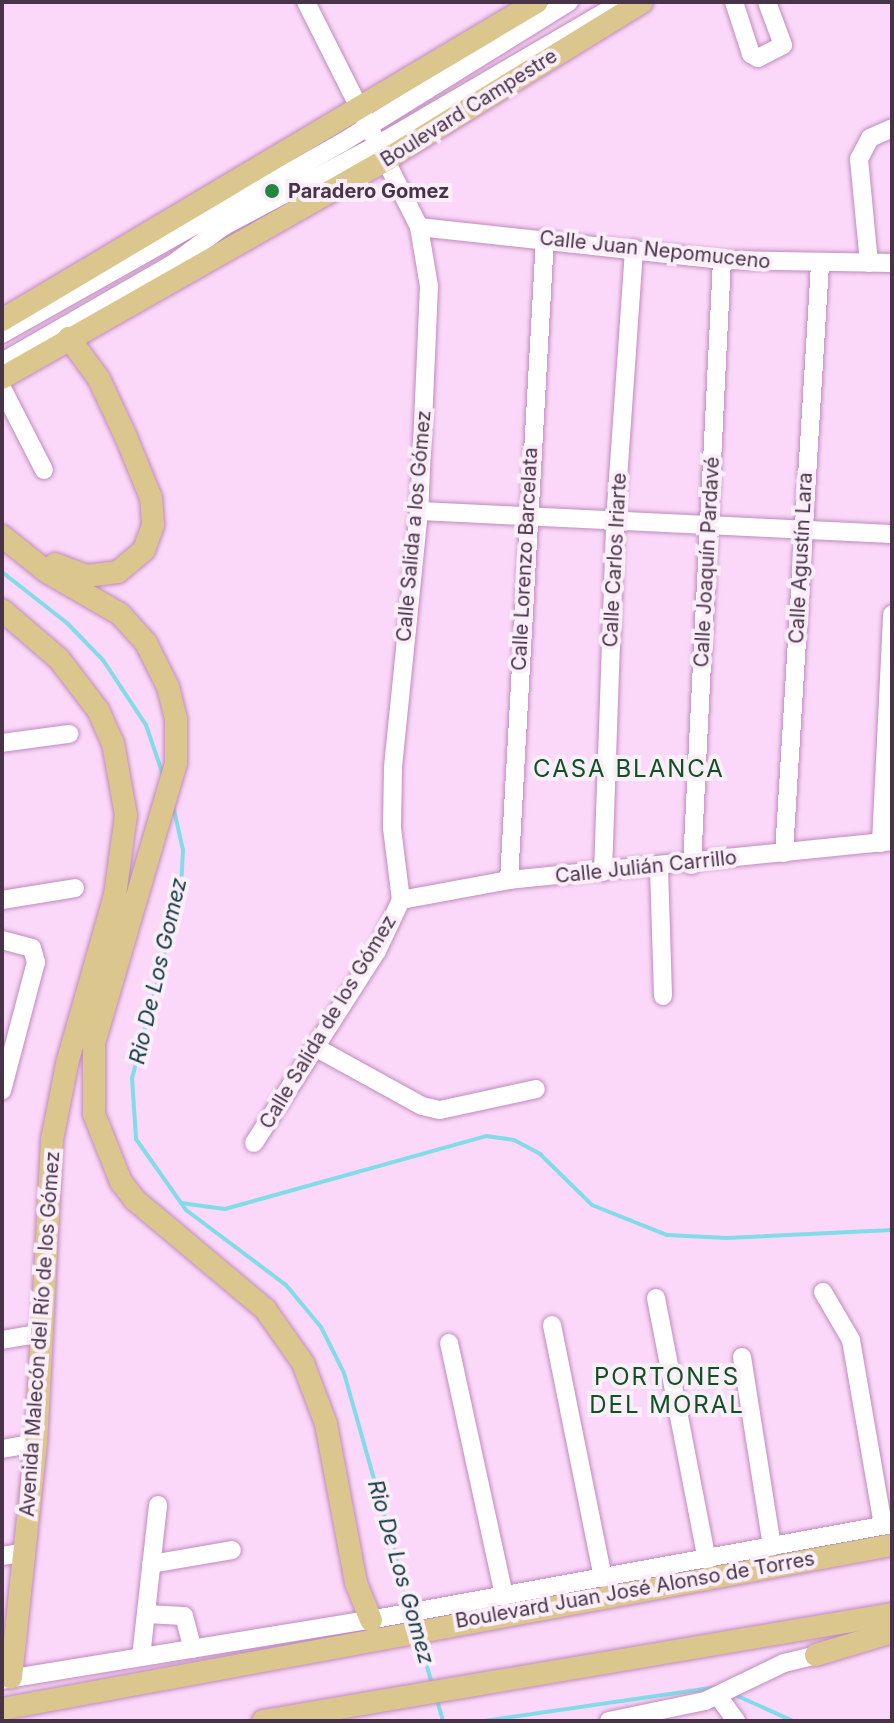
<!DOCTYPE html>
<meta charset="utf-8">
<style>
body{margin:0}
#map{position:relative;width:894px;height:1723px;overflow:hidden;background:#fbd8f9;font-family:Inter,sans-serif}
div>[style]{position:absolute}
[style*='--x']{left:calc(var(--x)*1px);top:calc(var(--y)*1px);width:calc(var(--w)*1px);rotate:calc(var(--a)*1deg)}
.stream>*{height:4px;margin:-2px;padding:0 2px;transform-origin:2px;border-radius:2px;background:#82dbe9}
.roads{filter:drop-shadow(0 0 2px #c18bbd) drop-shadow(0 0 2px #c18bbd)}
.minor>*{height:18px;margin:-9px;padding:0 9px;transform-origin:9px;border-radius:9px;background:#fff}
.major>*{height:22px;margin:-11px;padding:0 11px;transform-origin:11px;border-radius:11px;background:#dbc68d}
.dots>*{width:22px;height:22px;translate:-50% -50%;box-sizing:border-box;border:4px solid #faeef9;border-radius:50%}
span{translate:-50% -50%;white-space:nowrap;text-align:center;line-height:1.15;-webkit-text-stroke:8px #faeef9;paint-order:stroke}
.street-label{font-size:20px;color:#493348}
.poi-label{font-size:20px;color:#493348;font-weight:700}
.left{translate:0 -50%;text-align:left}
.water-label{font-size:22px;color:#123c42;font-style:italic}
.quarter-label{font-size:24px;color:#0e5122;letter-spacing:2px}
.frame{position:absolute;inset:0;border:4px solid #493348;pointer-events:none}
</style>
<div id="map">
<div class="stream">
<div style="--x:2;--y:572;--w:83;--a:38.1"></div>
<div style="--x:67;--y:623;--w:52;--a:45.8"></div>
<div style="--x:103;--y:660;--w:78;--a:56.5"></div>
<div style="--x:146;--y:725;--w:53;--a:71.2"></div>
<div style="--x:173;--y:806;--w:45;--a:77.2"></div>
<div style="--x:183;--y:850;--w:39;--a:93"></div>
<div style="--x:181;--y:889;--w:195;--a:104.5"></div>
<div style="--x:132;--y:1078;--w:61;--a:86.2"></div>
<div style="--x:136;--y:1139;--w:87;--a:54.8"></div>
<div style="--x:186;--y:1210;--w:125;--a:36.9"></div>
<div style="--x:286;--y:1285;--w:55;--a:50.2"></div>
<div style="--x:321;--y:1327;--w:51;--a:63.4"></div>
<div style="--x:344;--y:1373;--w:243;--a:74.2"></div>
<div style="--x:181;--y:1203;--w:44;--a:7.8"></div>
<div style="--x:225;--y:1209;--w:271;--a:-15.6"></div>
<div style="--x:486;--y:1136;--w:28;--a:8"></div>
<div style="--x:514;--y:1140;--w:30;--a:28"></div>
<div style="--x:540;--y:1154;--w:73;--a:44.4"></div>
<div style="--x:592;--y:1205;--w:81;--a:21.8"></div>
<div style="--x:667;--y:1235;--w:60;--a:2.9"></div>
<div style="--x:727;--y:1238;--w:165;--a:-2.8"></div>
<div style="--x:419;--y:1639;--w:47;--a:73.9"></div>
<div style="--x:733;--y:1694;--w:66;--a:24.2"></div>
<div style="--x:437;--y:1700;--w:22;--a:74"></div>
<div style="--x:484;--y:1721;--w:236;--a:-8.3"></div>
</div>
<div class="roads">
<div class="minor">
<div style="--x:306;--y:2;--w:252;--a:63.3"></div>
<div style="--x:419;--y:227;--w:60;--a:80.4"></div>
<div style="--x:429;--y:286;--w:225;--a:92.5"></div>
<div style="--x:419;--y:511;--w:259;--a:95.8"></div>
<div style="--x:393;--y:769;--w:59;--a:91"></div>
<div style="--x:392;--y:828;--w:73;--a:82.9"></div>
<div style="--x:734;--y:2;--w:55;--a:71.9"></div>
<div style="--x:751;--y:54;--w:8;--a:30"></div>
<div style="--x:758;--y:58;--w:28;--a:-27"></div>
<div style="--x:783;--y:45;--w:46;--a:-110.4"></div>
<div style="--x:419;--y:227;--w:305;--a:6.2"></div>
<div style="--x:722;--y:260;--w:170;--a:1"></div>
<div style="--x:869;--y:263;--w:104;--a:-95.5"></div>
<div style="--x:859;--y:159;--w:24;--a:-62"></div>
<div style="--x:870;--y:138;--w:24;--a:-24"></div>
<div style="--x:2;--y:334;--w:391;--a:-29.4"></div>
<div style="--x:343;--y:142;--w:266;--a:-31.8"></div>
<div style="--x:2;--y:362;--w:198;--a:-29.9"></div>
<div style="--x:174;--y:263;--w:62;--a:-36.5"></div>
<div style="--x:224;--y:226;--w:175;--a:-27.9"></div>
<div style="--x:379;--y:144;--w:271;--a:-30.3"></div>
<div style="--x:2;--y:388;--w:92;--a:62.9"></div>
<div style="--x:419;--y:511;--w:474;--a:2.8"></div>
<div style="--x:2;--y:743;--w:68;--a:-7.7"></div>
<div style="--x:881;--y:843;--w:229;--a:-87.2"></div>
<div style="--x:784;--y:853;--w:590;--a:-86.5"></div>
<div style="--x:692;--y:865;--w:606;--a:-87.16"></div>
<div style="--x:659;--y:868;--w:128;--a:88.2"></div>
<div style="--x:603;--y:872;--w:350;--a:-88"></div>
<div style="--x:615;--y:522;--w:274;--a:-86"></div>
<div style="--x:509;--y:880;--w:643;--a:-86.79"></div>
<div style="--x:2;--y:900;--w:74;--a:-9.3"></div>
<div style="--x:401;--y:900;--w:110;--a:-10.5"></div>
<div style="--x:509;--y:880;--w:385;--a:-5.8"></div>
<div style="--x:2;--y:940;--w:31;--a:15"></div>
<div style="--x:32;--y:948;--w:15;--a:74"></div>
<div style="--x:36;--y:962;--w:133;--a:104.8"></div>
<div style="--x:315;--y:1047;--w:122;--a:28.9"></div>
<div style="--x:422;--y:1106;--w:18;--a:13"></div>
<div style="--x:440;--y:1110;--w:98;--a:-12.3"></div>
<div style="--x:254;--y:1143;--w:228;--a:-57.4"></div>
<div style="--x:377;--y:951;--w:56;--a:-64.8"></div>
<div style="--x:823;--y:1292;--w:56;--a:59.7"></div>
<div style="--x:851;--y:1340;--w:188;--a:80.2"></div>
<div style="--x:656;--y:1298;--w:267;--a:79"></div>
<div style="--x:552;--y:1325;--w:258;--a:78.6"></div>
<div style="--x:2;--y:1340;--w:40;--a:-10"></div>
<div style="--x:449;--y:1343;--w:259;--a:77.7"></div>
<div style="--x:742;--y:1357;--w:192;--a:81"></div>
<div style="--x:2;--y:1449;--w:35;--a:-10"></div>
<div style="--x:2;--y:1556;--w:24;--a:-9"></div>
<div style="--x:151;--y:1564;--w:82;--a:-9.8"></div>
<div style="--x:146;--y:1614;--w:38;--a:3"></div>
<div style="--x:184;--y:1616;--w:34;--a:75"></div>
<div style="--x:141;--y:1657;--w:153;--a:-83.6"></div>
<div style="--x:2;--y:1680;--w:378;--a:-9.3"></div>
<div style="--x:375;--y:1619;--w:526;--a:-10.41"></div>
<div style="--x:718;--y:1696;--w:31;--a:54"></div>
<div style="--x:609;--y:1721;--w:98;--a:-11.8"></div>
<div style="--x:705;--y:1701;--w:88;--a:-25.7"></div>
<div style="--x:784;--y:1663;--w:43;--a:-13.4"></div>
</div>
<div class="major">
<div style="--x:2;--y:320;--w:622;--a:-30.73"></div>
<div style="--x:2;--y:378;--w:443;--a:-29.6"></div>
<div style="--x:387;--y:159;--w:299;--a:-31.6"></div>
<div style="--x:2;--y:536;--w:58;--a:38.7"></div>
<div style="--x:47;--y:572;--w:84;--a:29.9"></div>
<div style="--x:120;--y:614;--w:39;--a:48"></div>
<div style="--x:146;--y:643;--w:49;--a:63.4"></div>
<div style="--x:168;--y:687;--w:33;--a:76"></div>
<div style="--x:176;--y:719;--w:44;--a:90"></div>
<div style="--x:176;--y:763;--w:292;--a:106.3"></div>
<div style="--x:94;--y:1043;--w:71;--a:90"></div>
<div style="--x:94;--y:1114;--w:73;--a:68.3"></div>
<div style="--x:121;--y:1182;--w:23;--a:52"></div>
<div style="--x:135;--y:1200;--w:170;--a:40"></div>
<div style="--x:265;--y:1309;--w:66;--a:54.9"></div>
<div style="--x:303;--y:1363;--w:65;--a:69.3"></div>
<div style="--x:326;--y:1424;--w:162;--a:79.3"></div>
<div style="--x:356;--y:1583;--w:40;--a:68"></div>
<div style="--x:55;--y:564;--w:33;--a:21"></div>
<div style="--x:86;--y:576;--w:32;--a:-7"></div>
<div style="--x:118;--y:572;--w:34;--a:-40"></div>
<div style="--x:144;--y:550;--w:27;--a:-70"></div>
<div style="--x:153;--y:525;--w:27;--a:-94"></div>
<div style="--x:151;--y:498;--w:66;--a:-112.3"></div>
<div style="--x:126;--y:437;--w:64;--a:-115"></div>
<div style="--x:99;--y:379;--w:51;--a:-126.2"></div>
<div style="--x:2;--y:610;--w:75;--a:40.7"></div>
<div style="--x:59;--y:659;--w:64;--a:52.6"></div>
<div style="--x:98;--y:710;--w:36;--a:66"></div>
<div style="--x:113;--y:743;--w:73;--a:79.8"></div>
<div style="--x:126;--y:815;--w:81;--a:97.8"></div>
<div style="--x:115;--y:895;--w:176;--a:105.9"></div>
<div style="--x:67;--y:1064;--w:77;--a:101.2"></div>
<div style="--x:52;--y:1140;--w:303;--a:93"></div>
<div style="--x:36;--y:1443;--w:236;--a:96.1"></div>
<div style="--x:816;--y:1655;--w:79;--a:-16.8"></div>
<div style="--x:2;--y:1709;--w:905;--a:-10.44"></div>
<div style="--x:263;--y:1721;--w:638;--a:-9.65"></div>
</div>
</div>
<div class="dots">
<div style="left:272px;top:191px;background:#1f883e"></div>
</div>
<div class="street-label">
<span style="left:469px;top:108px;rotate:-32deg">Boulevard Campestre</span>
<span style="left:655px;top:250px;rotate:6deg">Calle Juan Nepomuceno</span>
<span style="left:414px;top:526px;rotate:-85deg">Calle Salida a los Gómez</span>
<span style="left:801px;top:558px;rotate:-87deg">Calle Agustín Lara</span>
<span style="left:525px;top:559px;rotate:-87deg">Calle Lorenzo Barcelata</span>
<span style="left:615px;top:560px;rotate:-87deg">Calle Carlos Iriarte</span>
<span style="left:707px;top:562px;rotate:-87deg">Calle Joaquín Pardavé</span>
<span style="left:646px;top:867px;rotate:-6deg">Calle Julián Carrillo</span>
<span style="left:328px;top:1022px;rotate:-59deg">Calle Salida de los Gómez</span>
<span style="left:40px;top:1334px;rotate:-86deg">Avenida Malecón del Río de los Gómez</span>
<span style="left:635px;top:1590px;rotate:-10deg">Boulevard Juan José Alonso de Torres</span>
</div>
<div class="poi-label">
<span class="left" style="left:288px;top:191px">Paradero Gomez</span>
</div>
<div class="water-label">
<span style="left:158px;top:971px;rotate:-77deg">Rio De Los Gomez</span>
<span style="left:401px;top:1572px;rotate:74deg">Rio De Los Gomez</span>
</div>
<div class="quarter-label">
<span style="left:629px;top:769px">CASA BLANCA</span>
<span style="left:667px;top:1391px">PORTONES<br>DEL MORAL</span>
</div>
<div class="frame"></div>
</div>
